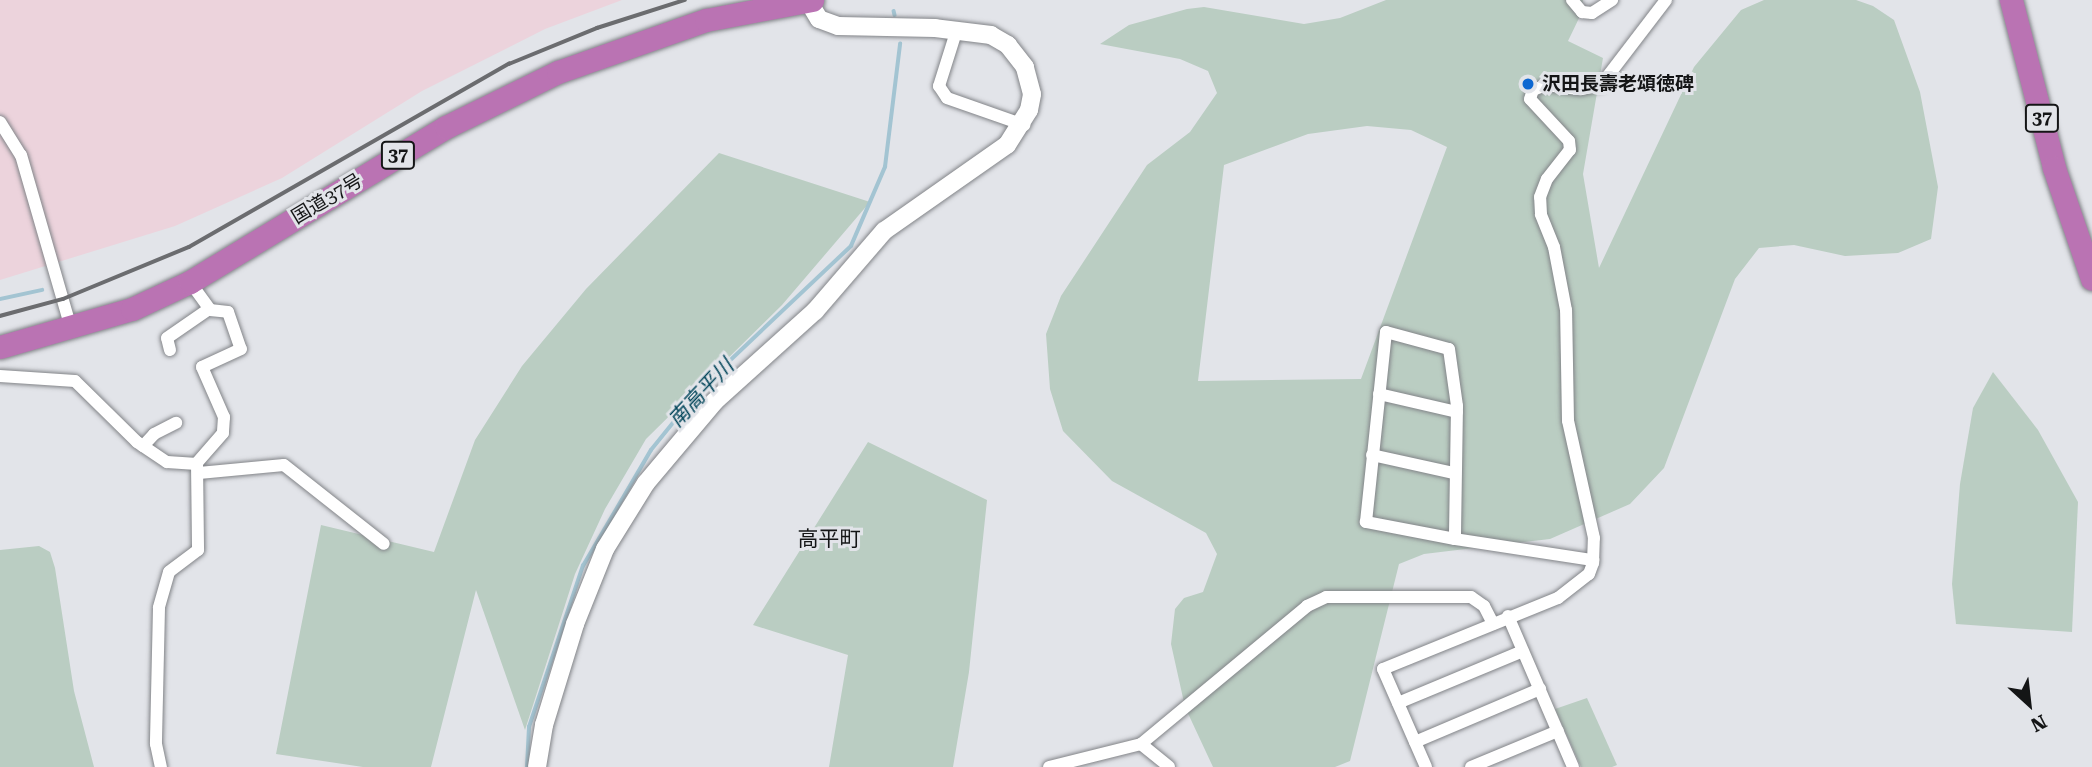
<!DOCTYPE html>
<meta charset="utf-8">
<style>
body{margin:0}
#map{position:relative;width:2092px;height:767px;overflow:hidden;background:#e2e4e9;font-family:"Roboto Serif","Noto Sans JP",serif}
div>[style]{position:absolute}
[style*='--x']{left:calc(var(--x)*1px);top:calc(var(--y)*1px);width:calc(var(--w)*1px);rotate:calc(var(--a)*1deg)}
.industrial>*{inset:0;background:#ecd3dc}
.green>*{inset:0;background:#bacdc2}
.stream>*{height:3.5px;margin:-1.75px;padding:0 1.75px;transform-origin:1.75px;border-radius:1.75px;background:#a3c4d2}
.roads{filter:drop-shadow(0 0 2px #828488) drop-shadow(0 0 2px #828488)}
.street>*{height:12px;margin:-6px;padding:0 6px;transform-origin:6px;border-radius:6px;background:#fff}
.secondary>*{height:18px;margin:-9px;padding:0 9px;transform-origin:9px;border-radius:9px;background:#fff}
.highway>*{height:23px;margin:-11.5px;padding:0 11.5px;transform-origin:11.5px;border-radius:11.5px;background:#ba73b3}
.rail>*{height:3.5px;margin:-1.75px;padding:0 1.75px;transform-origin:1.75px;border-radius:1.75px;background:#6b6c6f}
.dots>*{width:19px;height:19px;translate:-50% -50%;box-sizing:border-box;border:4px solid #e2e4e9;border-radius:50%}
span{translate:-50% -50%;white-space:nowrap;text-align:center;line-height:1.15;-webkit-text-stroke:6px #e2e4e9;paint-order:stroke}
.shield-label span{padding:2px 5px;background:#e2e4e9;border:2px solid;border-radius:5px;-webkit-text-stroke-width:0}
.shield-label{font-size:18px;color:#141516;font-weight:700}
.poi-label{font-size:19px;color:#141516;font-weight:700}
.left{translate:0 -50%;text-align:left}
.street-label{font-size:19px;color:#141516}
.water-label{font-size:21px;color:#004459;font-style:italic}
.neighbourhood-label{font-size:21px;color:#141516}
.north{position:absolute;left:1994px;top:669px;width:70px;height:70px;-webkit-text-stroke:5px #e2e4e9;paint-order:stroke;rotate:153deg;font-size:19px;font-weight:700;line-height:28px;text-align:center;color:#141516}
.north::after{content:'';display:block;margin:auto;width:24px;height:32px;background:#141516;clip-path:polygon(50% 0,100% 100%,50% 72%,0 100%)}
</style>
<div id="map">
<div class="industrial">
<div style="clip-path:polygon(0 0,622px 0,545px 29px,422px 91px,282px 178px,175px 226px,0 280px)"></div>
</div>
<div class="green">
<div style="clip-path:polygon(evenodd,1386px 0,1583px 0,1582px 12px,1568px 41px,1603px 58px,1583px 174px,1599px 268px,1694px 67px,1741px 10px,1764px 0,1856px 0,1873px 6px,1894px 20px,1920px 92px,1938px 187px,1931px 239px,1898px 253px,1845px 256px,1794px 245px,1759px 248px,1735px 279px,1664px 468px,1630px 504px,1550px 539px,1424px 554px,1399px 564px,1350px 761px,1335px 767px,1213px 767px,1185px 707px,1171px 644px,1175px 609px,1184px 598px,1203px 592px,1217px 554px,1206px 533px,1112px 481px,1063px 431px,1050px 389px,1046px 334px,1061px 296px,1147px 165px,1190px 132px,1217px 93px,1208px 71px,1180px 59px,1100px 44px,1129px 25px,1187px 9px,1204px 7px,1304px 24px,1340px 18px,1386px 0,1367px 126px,1411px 130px,1447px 147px,1361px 379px,1198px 381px,1224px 165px,1308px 134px,1367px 126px)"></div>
<div style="clip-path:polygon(719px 153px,870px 202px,782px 305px,646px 439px,605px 509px,575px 574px,525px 730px,476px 590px,431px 767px,363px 767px,276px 754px,321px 525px,434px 552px,475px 440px,522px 366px,586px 289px)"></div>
<div style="clip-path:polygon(1993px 372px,2038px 430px,2078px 502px,2072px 632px,1956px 624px,1952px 584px,1960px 484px,1973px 408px)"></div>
<div style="clip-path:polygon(868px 442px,987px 500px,969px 672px,953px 767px,829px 767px,848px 655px,753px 625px)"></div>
<div style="clip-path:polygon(39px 546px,50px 552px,55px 568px,74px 691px,94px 767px,0 767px,0 550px)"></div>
<div style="clip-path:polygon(1587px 698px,1617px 765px,1612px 767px,1581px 767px,1555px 709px)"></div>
</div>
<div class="stream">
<div style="--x:894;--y:11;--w:4;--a:76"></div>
<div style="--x:0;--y:299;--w:43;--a:-12.1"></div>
<div style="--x:527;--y:767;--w:40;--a:-87.1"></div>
<div style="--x:529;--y:727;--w:170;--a:-71.5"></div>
<div style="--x:583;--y:566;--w:134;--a:-59.6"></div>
<div style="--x:651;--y:450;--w:81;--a:-51"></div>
<div style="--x:702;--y:387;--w:205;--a:-43.4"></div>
<div style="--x:851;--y:246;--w:86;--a:-66.7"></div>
<div style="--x:885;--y:167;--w:124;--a:-83"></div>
</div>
<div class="roads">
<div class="street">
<div style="--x:1572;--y:0;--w:16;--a:50"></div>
<div style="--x:1582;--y:12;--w:10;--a:6"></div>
<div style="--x:1592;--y:13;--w:24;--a:-33"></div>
<div style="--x:957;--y:29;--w:60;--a:107.5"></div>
<div style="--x:939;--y:86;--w:14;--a:56"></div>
<div style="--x:947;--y:98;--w:82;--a:19.3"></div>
<div style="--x:0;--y:122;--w:39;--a:58"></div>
<div style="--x:21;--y:155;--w:180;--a:73.9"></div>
<div style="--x:190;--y:282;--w:34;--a:54"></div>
<div style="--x:210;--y:310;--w:18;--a:6"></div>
<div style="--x:228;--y:312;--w:39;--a:71"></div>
<div style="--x:241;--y:349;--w:43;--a:155.2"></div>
<div style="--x:202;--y:367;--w:55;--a:66.3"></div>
<div style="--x:224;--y:417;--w:16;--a:94"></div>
<div style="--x:223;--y:433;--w:41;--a:131.1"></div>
<div style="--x:1386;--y:332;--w:65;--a:15.1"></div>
<div style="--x:1449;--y:349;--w:58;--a:82"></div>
<div style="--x:1457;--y:406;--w:133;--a:90.9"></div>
<div style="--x:1455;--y:539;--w:91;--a:-169.2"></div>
<div style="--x:1366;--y:522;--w:191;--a:-84"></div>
<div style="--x:170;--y:350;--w:12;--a:-104"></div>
<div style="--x:167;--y:338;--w:51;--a:-34.6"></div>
<div style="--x:0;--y:376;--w:75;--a:3.8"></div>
<div style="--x:75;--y:381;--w:87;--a:44.5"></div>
<div style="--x:137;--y:442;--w:36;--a:34"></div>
<div style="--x:167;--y:462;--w:30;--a:4"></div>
<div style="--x:197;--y:464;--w:86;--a:89.3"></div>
<div style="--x:198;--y:550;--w:36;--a:143"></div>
<div style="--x:169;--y:572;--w:37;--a:106"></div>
<div style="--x:159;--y:608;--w:136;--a:91.3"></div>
<div style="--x:156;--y:744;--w:24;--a:78"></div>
<div style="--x:1379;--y:394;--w:80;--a:13"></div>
<div style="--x:143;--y:446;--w:16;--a:-47"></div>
<div style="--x:154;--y:434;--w:25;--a:-27"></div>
<div style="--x:1372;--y:455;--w:84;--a:12.4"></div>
<div style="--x:199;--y:473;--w:85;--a:-5.4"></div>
<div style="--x:284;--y:465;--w:127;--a:38.3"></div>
<div style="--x:1455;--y:539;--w:140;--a:8.7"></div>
<div style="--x:1508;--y:616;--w:164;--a:66.7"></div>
<div style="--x:1398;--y:703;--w:135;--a:-22.6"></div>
<div style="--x:1415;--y:742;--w:136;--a:-23"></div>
<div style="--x:1141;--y:744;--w:36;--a:39"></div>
<div style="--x:1049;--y:767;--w:95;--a:-14"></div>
<div style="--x:1141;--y:744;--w:216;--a:-39.7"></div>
<div style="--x:1307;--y:606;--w:21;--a:-25"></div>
<div style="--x:1326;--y:597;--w:145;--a:0"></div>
<div style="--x:1471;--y:597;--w:16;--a:35"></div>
<div style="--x:1484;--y:606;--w:20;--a:63"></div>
<div style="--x:1426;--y:767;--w:107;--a:-113.7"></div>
<div style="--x:1383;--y:669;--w:189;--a:-22.1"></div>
<div style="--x:1558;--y:598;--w:39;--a:-38"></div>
<div style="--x:1589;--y:574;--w:12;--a:-70"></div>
<div style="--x:1593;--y:563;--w:25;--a:-88"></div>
<div style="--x:1594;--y:538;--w:120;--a:-102.5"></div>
<div style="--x:1568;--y:421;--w:111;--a:-91"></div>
<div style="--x:1566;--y:310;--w:64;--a:-100.8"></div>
<div style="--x:1554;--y:247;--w:35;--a:-112"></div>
<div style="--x:1541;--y:214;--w:17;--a:-93"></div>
<div style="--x:1540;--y:197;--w:19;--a:-69"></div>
<div style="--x:1547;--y:179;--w:37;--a:-52"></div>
<div style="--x:1570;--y:150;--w:9;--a:-96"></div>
<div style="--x:1569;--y:141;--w:57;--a:-132.9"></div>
<div style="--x:1530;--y:99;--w:9;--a:-72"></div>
<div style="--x:1533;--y:90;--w:14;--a:-21"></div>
<div style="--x:1546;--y:85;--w:35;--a:7"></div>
<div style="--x:1581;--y:89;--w:20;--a:-11"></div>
<div style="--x:1601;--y:85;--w:107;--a:-52.6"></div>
<div style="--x:1471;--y:767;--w:94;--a:-22.5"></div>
</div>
<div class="secondary">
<div style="--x:537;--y:767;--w:43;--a:-80.5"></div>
<div style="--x:544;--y:725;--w:106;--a:-72.9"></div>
<div style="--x:575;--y:624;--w:81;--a:-68.2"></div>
<div style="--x:605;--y:549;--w:78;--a:-58.2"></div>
<div style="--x:646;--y:483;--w:107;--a:-49.9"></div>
<div style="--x:715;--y:401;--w:135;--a:-42"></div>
<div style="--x:815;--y:311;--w:106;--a:-49.2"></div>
<div style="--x:884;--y:231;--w:150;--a:-35"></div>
<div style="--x:1007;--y:145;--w:41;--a:-57.8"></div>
<div style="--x:1029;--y:110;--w:16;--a:-79"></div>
<div style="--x:1032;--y:94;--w:28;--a:-105"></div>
<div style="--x:1025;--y:67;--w:28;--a:-128"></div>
<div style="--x:1008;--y:45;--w:20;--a:-150"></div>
<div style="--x:991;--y:35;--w:56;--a:-172.9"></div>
<div style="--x:935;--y:28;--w:97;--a:-178.8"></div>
<div style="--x:838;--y:26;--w:20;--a:-160"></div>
<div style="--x:819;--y:19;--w:21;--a:-121"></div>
</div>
<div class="highway">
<div style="--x:2011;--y:0;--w:173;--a:75.6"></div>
<div style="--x:2054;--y:168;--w:117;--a:71.1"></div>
<div style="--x:0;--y:347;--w:137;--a:-16.1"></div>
<div style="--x:132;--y:309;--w:64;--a:-25"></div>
<div style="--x:190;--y:282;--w:299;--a:-31.2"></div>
<div style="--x:446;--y:127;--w:125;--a:-26.2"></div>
<div style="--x:558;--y:72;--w:157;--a:-19.4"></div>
<div style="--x:706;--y:20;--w:108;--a:-10.7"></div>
</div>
</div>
<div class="rail">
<div style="--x:0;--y:316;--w:65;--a:-15.1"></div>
<div style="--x:63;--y:299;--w:136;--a:-22.4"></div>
<div style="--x:189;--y:247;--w:369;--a:-29.8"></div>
<div style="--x:509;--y:64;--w:95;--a:-22.2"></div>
<div style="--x:597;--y:28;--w:92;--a:-17.7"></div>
</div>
<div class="dots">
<div style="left:1528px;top:84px;background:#0e68d1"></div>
</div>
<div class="shield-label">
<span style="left:2042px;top:118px">37</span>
<span style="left:398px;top:155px">37</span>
</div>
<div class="poi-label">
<span class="left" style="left:1542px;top:84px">沢田長壽老頌徳碑</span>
</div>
<div class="street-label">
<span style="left:327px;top:199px;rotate:-31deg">国道37号</span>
</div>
<div class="water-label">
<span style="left:701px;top:393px;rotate:-47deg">南高平川</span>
</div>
<div class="neighbourhood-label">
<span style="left:829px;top:539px">高平町</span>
</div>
<div class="north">N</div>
</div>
